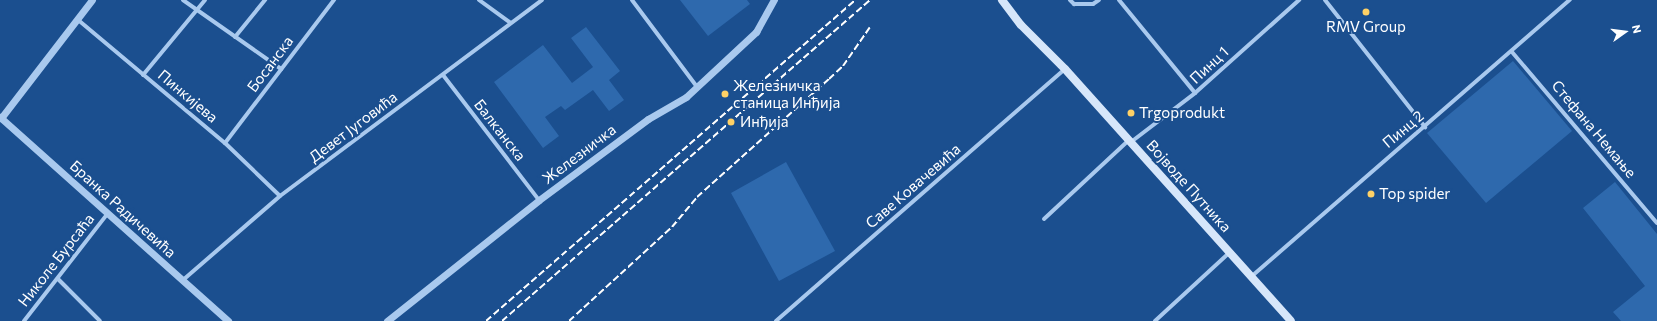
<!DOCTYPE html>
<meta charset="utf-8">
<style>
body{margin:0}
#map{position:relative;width:1657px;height:321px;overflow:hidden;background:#1b4f8f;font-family:Commissioner,sans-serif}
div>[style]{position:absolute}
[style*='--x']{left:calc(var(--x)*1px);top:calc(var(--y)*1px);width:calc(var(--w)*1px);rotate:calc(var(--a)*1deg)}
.green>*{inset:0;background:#2e69ad}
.minor>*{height:4px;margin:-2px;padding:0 2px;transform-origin:2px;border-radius:2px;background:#a9c9ee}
.tertiary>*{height:7px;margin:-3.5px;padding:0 3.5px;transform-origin:3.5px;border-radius:3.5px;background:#a9c9ee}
.secondary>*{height:8px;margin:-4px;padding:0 4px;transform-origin:4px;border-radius:4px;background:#d6e6fa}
.rail>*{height:2px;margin-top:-1px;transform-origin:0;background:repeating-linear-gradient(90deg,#fff 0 7px,transparent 0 10px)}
.dots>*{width:11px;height:11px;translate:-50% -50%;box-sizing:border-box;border:2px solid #1b4f8f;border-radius:50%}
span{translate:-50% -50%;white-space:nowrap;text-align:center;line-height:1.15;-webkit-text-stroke:4px #1b4f8f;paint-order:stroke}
.poi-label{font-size:15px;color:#fff}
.left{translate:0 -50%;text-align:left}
.street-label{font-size:15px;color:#fff}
.north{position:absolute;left:1605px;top:12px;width:40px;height:40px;-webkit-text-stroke:3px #1b4f8f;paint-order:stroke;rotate:76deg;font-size:11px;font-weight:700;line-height:16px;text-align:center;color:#fff}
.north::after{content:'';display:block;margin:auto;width:14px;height:18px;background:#fff;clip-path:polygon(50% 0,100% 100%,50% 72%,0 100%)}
</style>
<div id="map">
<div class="green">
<div style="clip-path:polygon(680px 0,747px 0,750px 4px,708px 36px)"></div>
<div style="clip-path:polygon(586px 27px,620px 71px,609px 80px,624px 100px,609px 111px,593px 90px,565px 110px,561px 106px,545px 117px,559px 136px,543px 148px,494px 82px,543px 45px,572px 83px,593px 67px,571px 38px)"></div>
<div style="clip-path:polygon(1513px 61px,1572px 131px,1486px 203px,1427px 133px)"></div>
<div style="clip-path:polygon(786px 162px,835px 251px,779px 281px,731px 193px)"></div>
<div style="clip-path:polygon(1615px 182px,1657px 234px,1657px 321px,1621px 321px,1613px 312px,1645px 286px,1583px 208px)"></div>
</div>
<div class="minor">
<div style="--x:183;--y:0;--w:120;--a:35.1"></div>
<div style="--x:479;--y:0;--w:39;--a:36"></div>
<div style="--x:632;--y:0;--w:109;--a:53.2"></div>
<div style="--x:1070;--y:0;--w:6;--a:45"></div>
<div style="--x:1074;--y:4;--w:19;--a:0"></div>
<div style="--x:1093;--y:4;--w:7;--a:-34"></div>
<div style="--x:1119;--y:0;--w:120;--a:50.7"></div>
<div style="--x:1325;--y:0;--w:162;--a:51.8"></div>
<div style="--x:77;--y:19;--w:193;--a:40"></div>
<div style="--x:225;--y:143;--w:76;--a:43.9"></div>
<div style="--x:235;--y:37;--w:48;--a:-51"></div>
<div style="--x:1512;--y:52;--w:224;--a:49.7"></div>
<div style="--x:143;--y:75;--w:97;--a:-50.4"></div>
<div style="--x:443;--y:75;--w:158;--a:52.5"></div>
<div style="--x:1131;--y:142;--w:81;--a:-37.4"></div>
<div style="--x:1195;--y:93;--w:140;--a:-41.8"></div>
<div style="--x:225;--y:143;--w:180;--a:-52.7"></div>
<div style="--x:1044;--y:219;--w:116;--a:-42.9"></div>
<div style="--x:1252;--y:276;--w:421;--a:-41"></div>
<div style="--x:58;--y:279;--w:59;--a:45"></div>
<div style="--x:183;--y:280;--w:128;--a:-40.9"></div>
<div style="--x:280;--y:196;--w:327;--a:-36.8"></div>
<div style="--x:24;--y:321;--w:137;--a:-52.1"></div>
<div style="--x:776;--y:321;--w:383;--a:-41.1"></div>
<div style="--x:1155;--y:321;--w:102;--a:-42.6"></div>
</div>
<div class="tertiary">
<div style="--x:0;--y:117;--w:306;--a:41.8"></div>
<div style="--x:1;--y:118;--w:149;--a:-52.4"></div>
<div style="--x:387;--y:321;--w:194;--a:-38.5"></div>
<div style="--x:539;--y:200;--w:136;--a:-36.6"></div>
<div style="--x:648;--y:119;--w:44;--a:-30.1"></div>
<div style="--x:686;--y:97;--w:96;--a:-42.9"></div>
<div style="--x:756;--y:32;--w:37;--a:-61"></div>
</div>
<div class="secondary">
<div style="--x:1002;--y:0;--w:31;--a:53"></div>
<div style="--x:1021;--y:25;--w:62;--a:45"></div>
<div style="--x:1065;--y:69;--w:338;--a:48.1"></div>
</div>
<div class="rail">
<div style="--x:486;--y:321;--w:489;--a:-41"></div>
<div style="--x:502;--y:321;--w:488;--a:-41.1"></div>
<div style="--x:569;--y:321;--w:139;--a:-42.4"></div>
<div style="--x:672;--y:227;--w:39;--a:-50"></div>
<div style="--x:697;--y:197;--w:177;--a:-41.8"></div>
<div style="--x:829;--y:79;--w:19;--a:-43"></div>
<div style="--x:843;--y:66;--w:47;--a:-55.3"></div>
</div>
<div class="dots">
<div style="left:1366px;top:12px;background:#ffd166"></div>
<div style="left:725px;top:94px;background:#ffd166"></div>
<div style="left:1131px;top:113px;background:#ffd166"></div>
<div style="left:731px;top:122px;background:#ffd166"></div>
<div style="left:1371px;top:194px;background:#ffd166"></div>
</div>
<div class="poi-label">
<span style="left:1366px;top:27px">RMV Group</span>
<span class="left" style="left:733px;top:94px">Железничка<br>станица Инђија</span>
<span class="left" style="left:1139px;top:113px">Trgoprodukt</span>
<span class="left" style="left:740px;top:122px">Инђија</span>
<span class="left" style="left:1379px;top:194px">Top spider</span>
</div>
<div class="street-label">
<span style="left:270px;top:64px;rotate:-53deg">Босанска</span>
<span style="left:1209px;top:65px;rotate:-43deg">Пинц 1</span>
<span style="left:188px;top:96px;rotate:40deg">Пинкијева</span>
<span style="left:353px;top:127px;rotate:-37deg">Девет Југовића</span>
<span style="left:1403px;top:129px;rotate:-40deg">Пинц 2</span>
<span style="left:1594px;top:129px;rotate:50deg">Стефана Немање</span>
<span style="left:500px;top:130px;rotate:52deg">Балканска</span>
<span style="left:579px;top:154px;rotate:-37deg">Железничка</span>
<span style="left:913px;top:186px;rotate:-41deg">Саве Ковачевића</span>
<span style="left:1189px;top:186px;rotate:48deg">Војводе Путника</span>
<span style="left:123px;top:209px;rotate:42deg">Бранка Радичевића</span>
<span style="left:56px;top:260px;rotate:-52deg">Николе Бурсаћа</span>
</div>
<div class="north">N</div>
</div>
